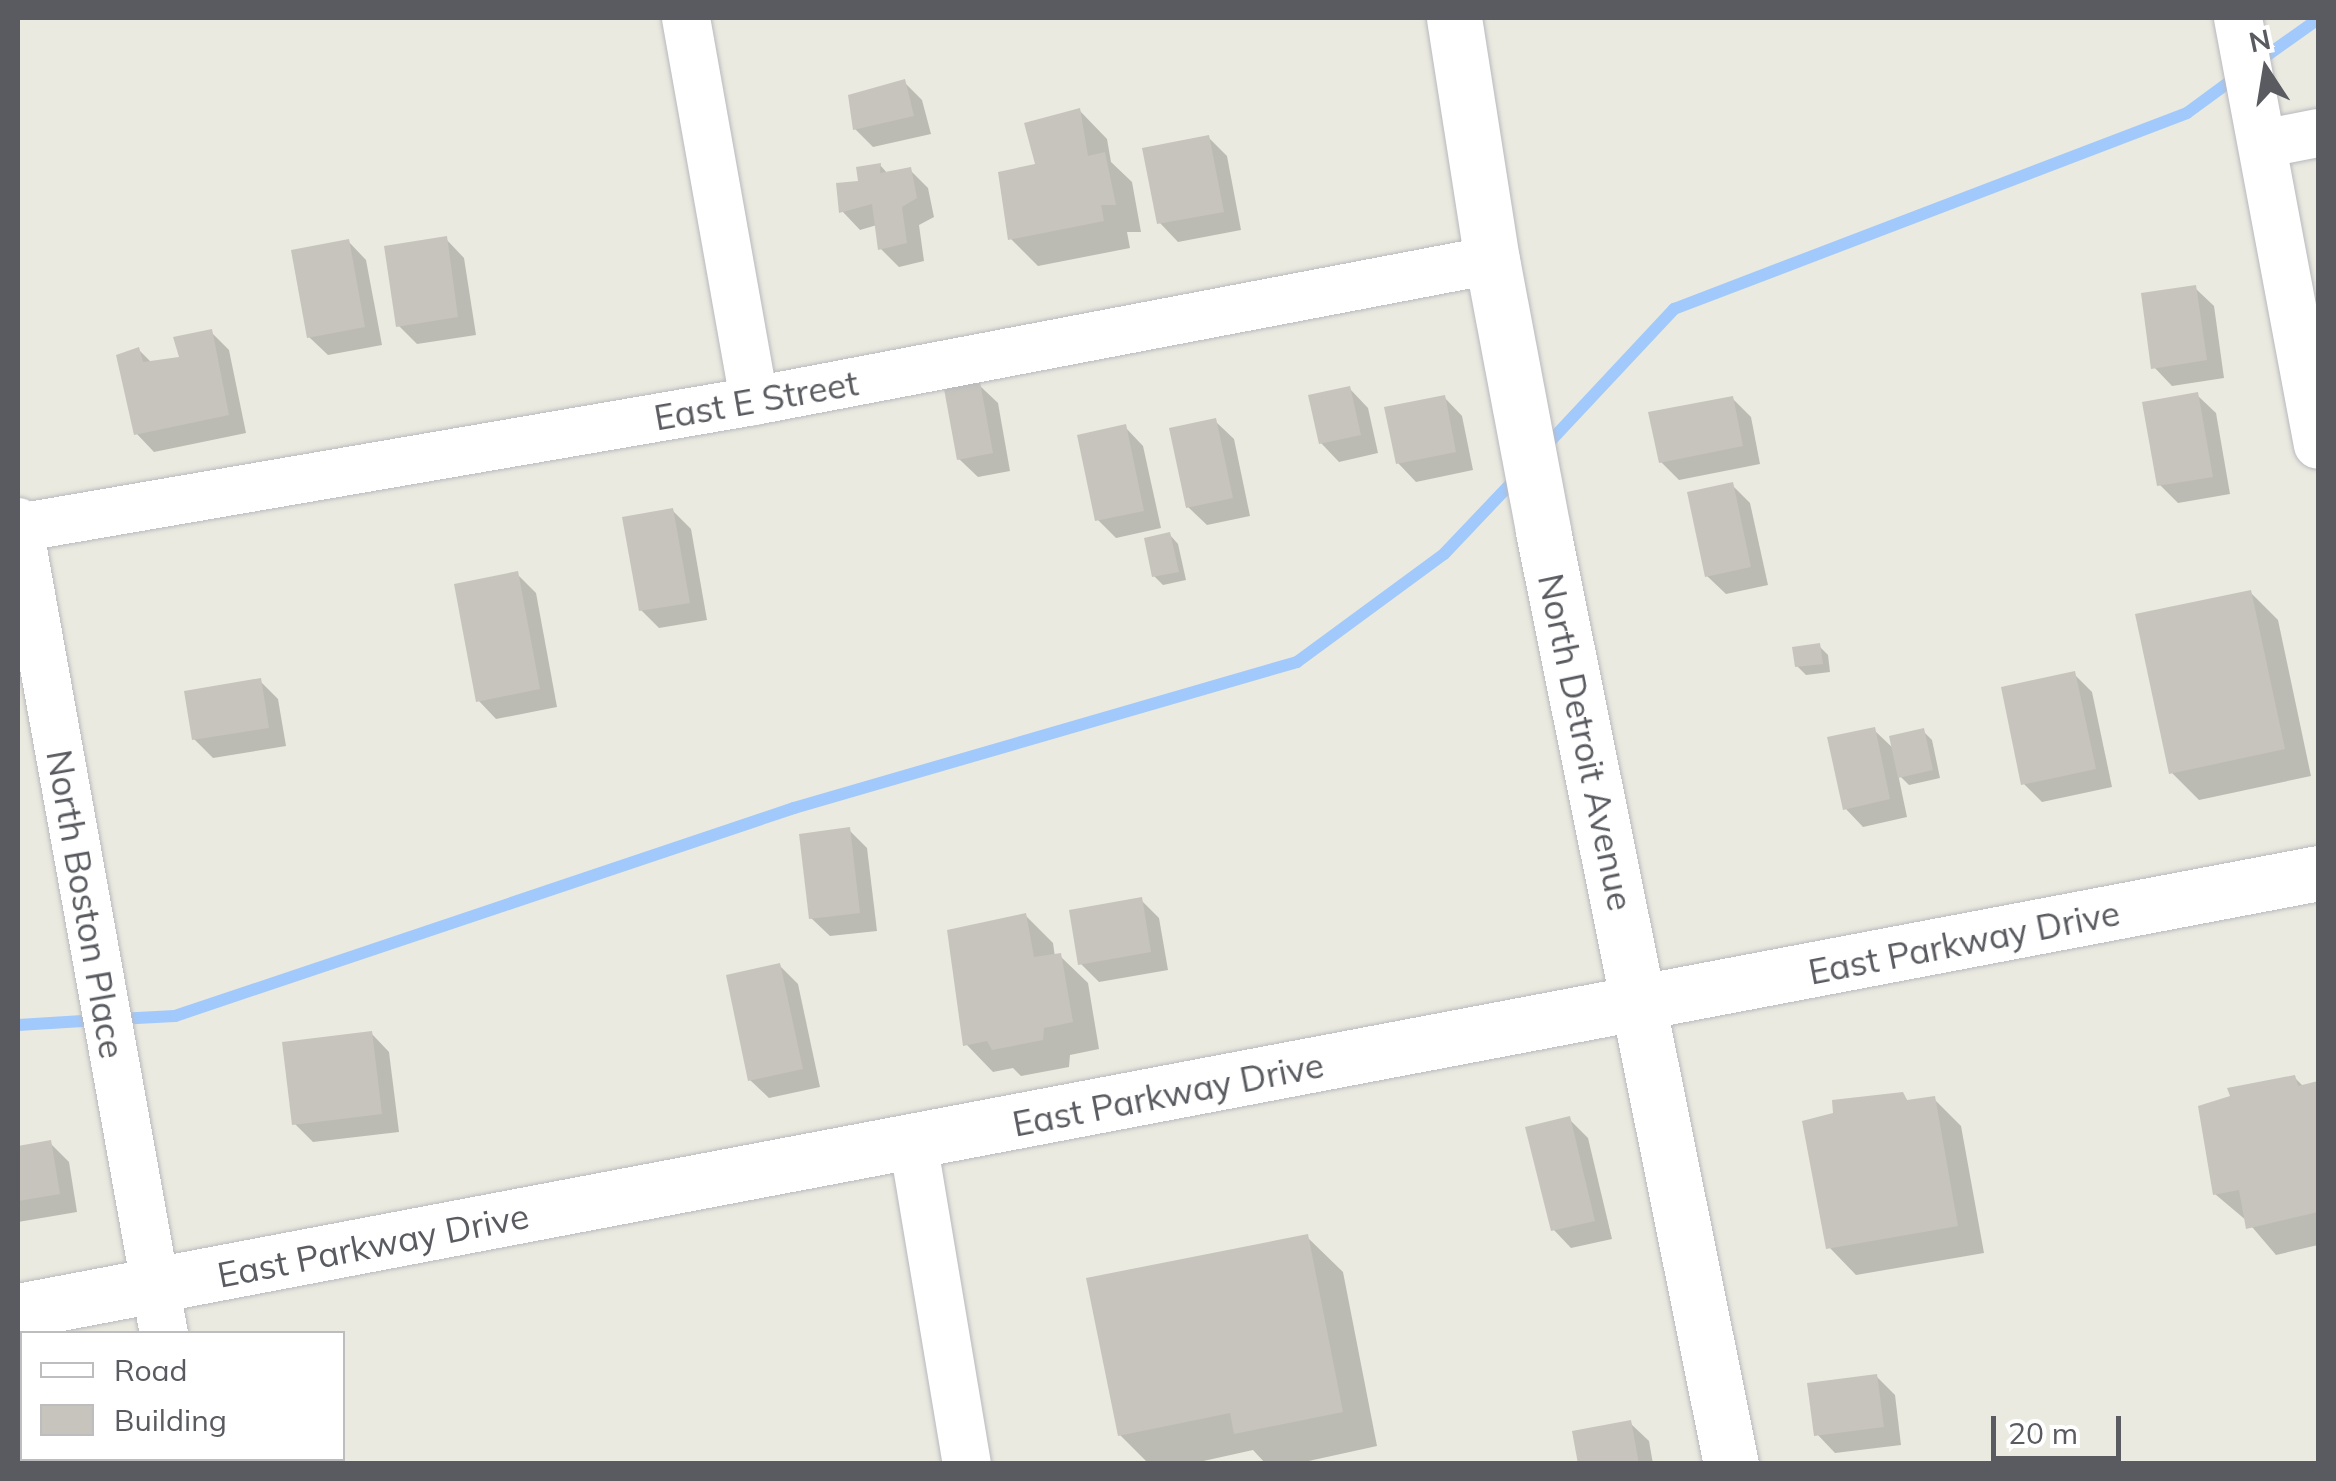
<!DOCTYPE html>
<style>
body{margin:0}
#map{position:relative;width:2336px;height:1481px;overflow:hidden;background:#ebeae0;font-family:Mulish,sans-serif}
div>[style]{position:absolute}
[style*='--x']{left:calc(var(--x)*1px);top:calc(var(--y)*1px);width:calc(var(--w)*1px);rotate:calc(var(--a)*1deg)}
.shadow>*{inset:0;background:#0003}
.stream>*{height:12px;margin:-6px;padding:0 6px;transform-origin:6px;border-radius:6px;background:#a1c9fb}
.building>*{inset:0;background:#c6c4bd}
.roads{filter:drop-shadow(0 0 2px #b8b9be) drop-shadow(0 0 2px #b8b9be)}
.minor>*{height:48px;margin:-24px;padding:0 24px;transform-origin:24px;border-radius:24px;background:#fff}
.tertiary>*{height:55px;margin:-27.5px;padding:0 27.5px;transform-origin:27.5px;border-radius:27.5px;background:#fff}
.secondary>*{height:55px;margin:-27.5px;padding:0 27.5px;transform-origin:27.5px;border-radius:27.5px;background:#fff}
span{translate:-50% -50%;white-space:nowrap;text-align:center;line-height:1.15;-webkit-text-stroke:8px #fff;paint-order:stroke}
.street-label{font-size:35px;color:#595b60}
.frame{position:absolute;inset:0;border:20px solid #595b60;pointer-events:none}
.legend{position:absolute;left:20px;top:1331px;width:325px;height:130px;box-sizing:border-box;background:#fff;border:2px solid #bdbdbf;margin:0;padding:12px 18px;list-style:none;font-size:30px;color:#595b60}
.legend li{display:flex;align-items:center;gap:20px;height:50px}
.legend b{width:50px;border:2px solid #bdbdbf}
.north{position:absolute;left:2216px;top:20px;width:100px;height:100px;-webkit-text-stroke:8px #fff;paint-order:stroke;rotate:348deg;font-size:28px;font-weight:700;line-height:40px;text-align:center;color:#595b60}
.north::after{content:'';display:block;margin:auto;width:35px;height:45px;background:#595b60;clip-path:polygon(50% 0,100% 100%,50% 72%,0 100%)}
.scale{position:absolute;left:1991px;top:1416px;width:130px;height:45px;box-sizing:border-box;border:5px solid #595b60;border-top:0;padding-left:12px;font-size:30px;line-height:35px;white-space:nowrap;color:#595b60;-webkit-text-stroke:8px #fff;paint-order:stroke}
</style>
<div id="map">
<div class="shadow">
<div style="clip-path:polygon(904px 82px,922px 100px,931px 134px,873px 147px,855px 129px)"></div>
<div style="clip-path:polygon(1080px 111px,1107px 139px,1111px 162px,1132px 182px,1141px 232px,1127px 232px,1130px 248px,1038px 266px,1011px 239px)"></div>
<div style="clip-path:polygon(1208px 137px,1227px 156px,1241px 230px,1178px 242px,1160px 223px)"></div>
<div style="clip-path:polygon(880px 165px,888px 174px,910px 170px,928px 188px,934px 217px,919px 225px,924px 261px,899px 267px,881px 249px,877px 225px,860px 230px,842px 211px)"></div>
<div style="clip-path:polygon(446px 239px,464px 258px,476px 335px,417px 344px,399px 326px)"></div>
<div style="clip-path:polygon(348px 241px,366px 260px,382px 345px,328px 355px,309px 337px)"></div>
<div style="clip-path:polygon(2195px 288px,2214px 306px,2224px 378px,2172px 386px,2154px 367px)"></div>
<div style="clip-path:polygon(211px 332px,229px 350px,246px 433px,154px 452px,136px 433px,139px 350px,152px 363px,183px 359px)"></div>
<div style="clip-path:polygon(979px 385px,998px 403px,1010px 471px,978px 477px,959px 459px)"></div>
<div style="clip-path:polygon(1350px 389px,1368px 408px,1378px 453px,1339px 462px,1321px 443px)"></div>
<div style="clip-path:polygon(2197px 395px,2216px 413px,2230px 494px,2178px 503px,2160px 485px)"></div>
<div style="clip-path:polygon(1444px 397px,1462px 416px,1473px 470px,1416px 482px,1398px 463px)"></div>
<div style="clip-path:polygon(1732px 398px,1751px 417px,1760px 464px,1679px 480px,1661px 462px)"></div>
<div style="clip-path:polygon(1215px 421px,1234px 439px,1250px 516px,1207px 525px,1188px 507px)"></div>
<div style="clip-path:polygon(1125px 427px,1143px 446px,1161px 528px,1116px 538px,1098px 520px)"></div>
<div style="clip-path:polygon(1732px 485px,1750px 503px,1768px 585px,1726px 594px,1707px 576px)"></div>
<div style="clip-path:polygon(673px 511px,691px 529px,707px 620px,659px 628px,641px 610px)"></div>
<div style="clip-path:polygon(1170px 535px,1178px 544px,1186px 580px,1163px 585px,1154px 576px)"></div>
<div style="clip-path:polygon(517px 574px,536px 593px,557px 707px,496px 719px,478px 700px)"></div>
<div style="clip-path:polygon(2250px 592px,2278px 620px,2311px 776px,2199px 800px,2171px 772px)"></div>
<div style="clip-path:polygon(1819px 646px,1828px 655px,1830px 672px,1806px 675px,1797px 666px)"></div>
<div style="clip-path:polygon(2074px 674px,2092px 692px,2112px 787px,2042px 802px,2024px 784px)"></div>
<div style="clip-path:polygon(260px 681px,278px 699px,286px 746px,213px 758px,194px 739px)"></div>
<div style="clip-path:polygon(1874px 730px,1895px 750px,1923px 731px,1932px 740px,1940px 778px,1909px 785px,1898px 774px,1907px 817px,1863px 827px,1845px 808px)"></div>
<div style="clip-path:polygon(849px 830px,867px 848px,877px 931px,830px 936px,811px 918px)"></div>
<div style="clip-path:polygon(1141px 900px,1159px 918px,1168px 970px,1099px 982px,1081px 964px)"></div>
<div style="clip-path:polygon(1026px 916px,1053px 943px,1055px 957px,1060px 956px,1088px 983px,1099px 1049px,1070px 1055px,1069px 1067px,1021px 1076px,1013px 1068px,993px 1072px,966px 1044px)"></div>
<div style="clip-path:polygon(780px 966px,798px 984px,820px 1087px,769px 1098px,750px 1080px)"></div>
<div style="clip-path:polygon(371px 1033px,389px 1052px,399px 1132px,313px 1142px,295px 1124px)"></div>
<div style="clip-path:polygon(2294px 1077px,2304px 1087px,2318px 1084px,2318px 1245px,2276px 1255px,2247px 1221px,2215px 1194px)"></div>
<div style="clip-path:polygon(1902px 1095px,1909px 1102px,1934px 1099px,1961px 1126px,1984px 1253px,1856px 1275px,1829px 1247px)"></div>
<div style="clip-path:polygon(1569px 1119px,1588px 1138px,1612px 1239px,1571px 1248px,1553px 1229px)"></div>
<div style="clip-path:polygon(50px 1143px,69px 1162px,77px 1212px,18px 1222px,18px 1148px)"></div>
<div style="clip-path:polygon(1307px 1237px,1343px 1272px,1377px 1446px,1295px 1464px,1266px 1464px,1253px 1450px,1190px 1464px,1149px 1464px,1120px 1435px)"></div>
<div style="clip-path:polygon(1876px 1376px,1895px 1395px,1901px 1445px,1835px 1453px,1817px 1434px)"></div>
<div style="clip-path:polygon(1630px 1423px,1649px 1441px,1653px 1464px,1580px 1464px)"></div>
</div>
<div class="stream">
<div style="--x:2255;--y:64;--w:77;--a:-35.5"></div>
<div style="--x:1543;--y:449;--w:192;--a:-46.9"></div>
<div style="--x:1674;--y:309;--w:549;--a:-20.91"></div>
<div style="--x:2187;--y:113;--w:64;--a:-36.2"></div>
<div style="--x:118;--y:1019;--w:57;--a:-3"></div>
<div style="--x:175;--y:1016;--w:653;--a:-18.57"></div>
<div style="--x:794;--y:808;--w:524;--a:-16.19"></div>
<div style="--x:1297;--y:662;--w:182;--a:-36.3"></div>
<div style="--x:1444;--y:554;--w:105;--a:-46.5"></div>
<div style="--x:18;--y:1025;--w:81;--a:-3.5"></div>
</div>
<div class="building">
<div style="clip-path:polygon(905px 79px,914px 116px,853px 130px,848px 95px)"></div>
<div style="clip-path:polygon(1080px 108px,1088px 156px,1105px 152px,1116px 205px,1101px 205px,1104px 221px,1008px 240px,998px 172px,1035px 164px,1024px 123px)"></div>
<div style="clip-path:polygon(1209px 135px,1224px 212px,1157px 224px,1142px 148px)"></div>
<div style="clip-path:polygon(881px 163px,880px 173px,911px 167px,917px 198px,902px 207px,907px 243px,878px 250px,872px 204px,839px 213px,836px 183px,858px 181px,856px 167px)"></div>
<div style="clip-path:polygon(447px 236px,458px 317px,396px 327px,384px 246px)"></div>
<div style="clip-path:polygon(349px 239px,365px 327px,307px 338px,291px 250px)"></div>
<div style="clip-path:polygon(2196px 285px,2207px 360px,2151px 369px,2141px 293px)"></div>
<div style="clip-path:polygon(212px 329px,229px 415px,134px 435px,116px 355px,139px 347px,143px 362px,179px 357px,173px 337px)"></div>
<div style="clip-path:polygon(980px 382px,993px 453px,957px 460px,944px 389px)"></div>
<div style="clip-path:polygon(1350px 386px,1361px 435px,1319px 444px,1308px 395px)"></div>
<div style="clip-path:polygon(2198px 392px,2213px 477px,2157px 486px,2142px 402px)"></div>
<div style="clip-path:polygon(1445px 395px,1456px 452px,1396px 464px,1384px 407px)"></div>
<div style="clip-path:polygon(1733px 396px,1743px 446px,1659px 463px,1648px 412px)"></div>
<div style="clip-path:polygon(1216px 418px,1233px 498px,1186px 508px,1169px 428px)"></div>
<div style="clip-path:polygon(1126px 424px,1144px 511px,1095px 521px,1077px 435px)"></div>
<div style="clip-path:polygon(1733px 482px,1751px 567px,1705px 577px,1687px 492px)"></div>
<div style="clip-path:polygon(673px 508px,690px 603px,639px 611px,622px 517px)"></div>
<div style="clip-path:polygon(1170px 532px,1179px 572px,1152px 577px,1144px 538px)"></div>
<div style="clip-path:polygon(518px 571px,540px 689px,476px 702px,454px 584px)"></div>
<div style="clip-path:polygon(2251px 590px,2285px 749px,2169px 774px,2135px 614px)"></div>
<div style="clip-path:polygon(1820px 643px,1823px 664px,1795px 667px,1792px 647px)"></div>
<div style="clip-path:polygon(2075px 671px,2096px 769px,2021px 785px,2001px 687px)"></div>
<div style="clip-path:polygon(261px 678px,269px 728px,192px 740px,184px 691px)"></div>
<div style="clip-path:polygon(1875px 727px,1890px 799px,1843px 810px,1827px 737px)"></div>
<div style="clip-path:polygon(1924px 728px,1933px 770px,1898px 778px,1889px 736px)"></div>
<div style="clip-path:polygon(850px 827px,860px 913px,809px 919px,799px 834px)"></div>
<div style="clip-path:polygon(1142px 897px,1151px 952px,1078px 965px,1069px 910px)"></div>
<div style="clip-path:polygon(1026px 913px,1034px 957px,1061px 953px,1073px 1022px,1044px 1028px,1043px 1040px,992px 1050px,987px 1041px,963px 1046px,947px 930px)"></div>
<div style="clip-path:polygon(780px 963px,803px 1069px,748px 1081px,726px 975px)"></div>
<div style="clip-path:polygon(372px 1031px,382px 1114px,292px 1125px,282px 1042px)"></div>
<div style="clip-path:polygon(2295px 1075px,2298px 1086px,2318px 1081px,2318px 1212px,2246px 1229px,2239px 1190px,2213px 1195px,2198px 1106px,2230px 1096px,2227px 1088px)"></div>
<div style="clip-path:polygon(1903px 1092px,1907px 1100px,1935px 1096px,1958px 1226px,1826px 1249px,1802px 1121px,1833px 1113px,1832px 1100px)"></div>
<div style="clip-path:polygon(1570px 1116px,1595px 1221px,1551px 1231px,1525px 1127px)"></div>
<div style="clip-path:polygon(51px 1140px,60px 1194px,18px 1201px,18px 1146px)"></div>
<div style="clip-path:polygon(1308px 1234px,1343px 1412px,1234px 1434px,1230px 1413px,1118px 1436px,1086px 1278px)"></div>
<div style="clip-path:polygon(1877px 1374px,1884px 1427px,1814px 1436px,1807px 1383px)"></div>
<div style="clip-path:polygon(1631px 1420px,1639px 1464px,1578px 1464px,1572px 1431px)"></div>
<div style="clip-path:polygon(45px 1458px,88px 1458px,89px 1464px,29px 1464px)"></div>
</div>
<div class="roads">
<div class="minor">
<div style="--x:686;--y:18;--w:389;--a:79.9"></div>
<div style="--x:2238;--y:18;--w:434;--a:79.4"></div>
<div style="--x:2262;--y:144;--w:57;--a:-11.1"></div>
<div style="--x:18;--y:522;--w:825;--a:79.81"></div>
<div style="--x:18;--y:528;--w:747;--a:-9.79"></div>
<div style="--x:754;--y:401;--w:751;--a:-10.82"></div>
<div style="--x:913;--y:1142;--w:326;--a:80.5"></div>
<div style="--x:186;--y:1458;--w:6;--a:81"></div>
</div>
<div class="tertiary">
<div style="--x:1454;--y:18;--w:245;--a:81.1"></div>
<div style="--x:1492;--y:260;--w:276;--a:79.3"></div>
<div style="--x:1543;--y:531;--w:952;--a:78.61"></div>
</div>
<div class="secondary">
<div style="--x:18;--y:1311;--w:2341;--a:-10.78"></div>
</div>
</div>
<div class="street-label">
<span style="left:756px;top:400px;rotate:-10deg">East E Street</span>
<span style="left:1586px;top:742px;rotate:78deg">North Detroit Avenue</span>
<span style="left:86px;top:904px;rotate:80deg">North Boston Place</span>
<span style="left:1964px;top:942px;rotate:-11deg">East Parkway Drive</span>
<span style="left:1168px;top:1094px;rotate:-11deg">East Parkway Drive</span>
<span style="left:373px;top:1245px;rotate:-11deg">East Parkway Drive</span>
</div>
<div class="frame"></div>
<ul class="legend">
<li><b style="height:12px;background:#fff"></b>Road</li>
<li><b style="height:28px;background:#c6c4bd"></b>Building</li>
</ul>
<div class="north">N</div>
<div class="scale">20 m</div>
</div>
